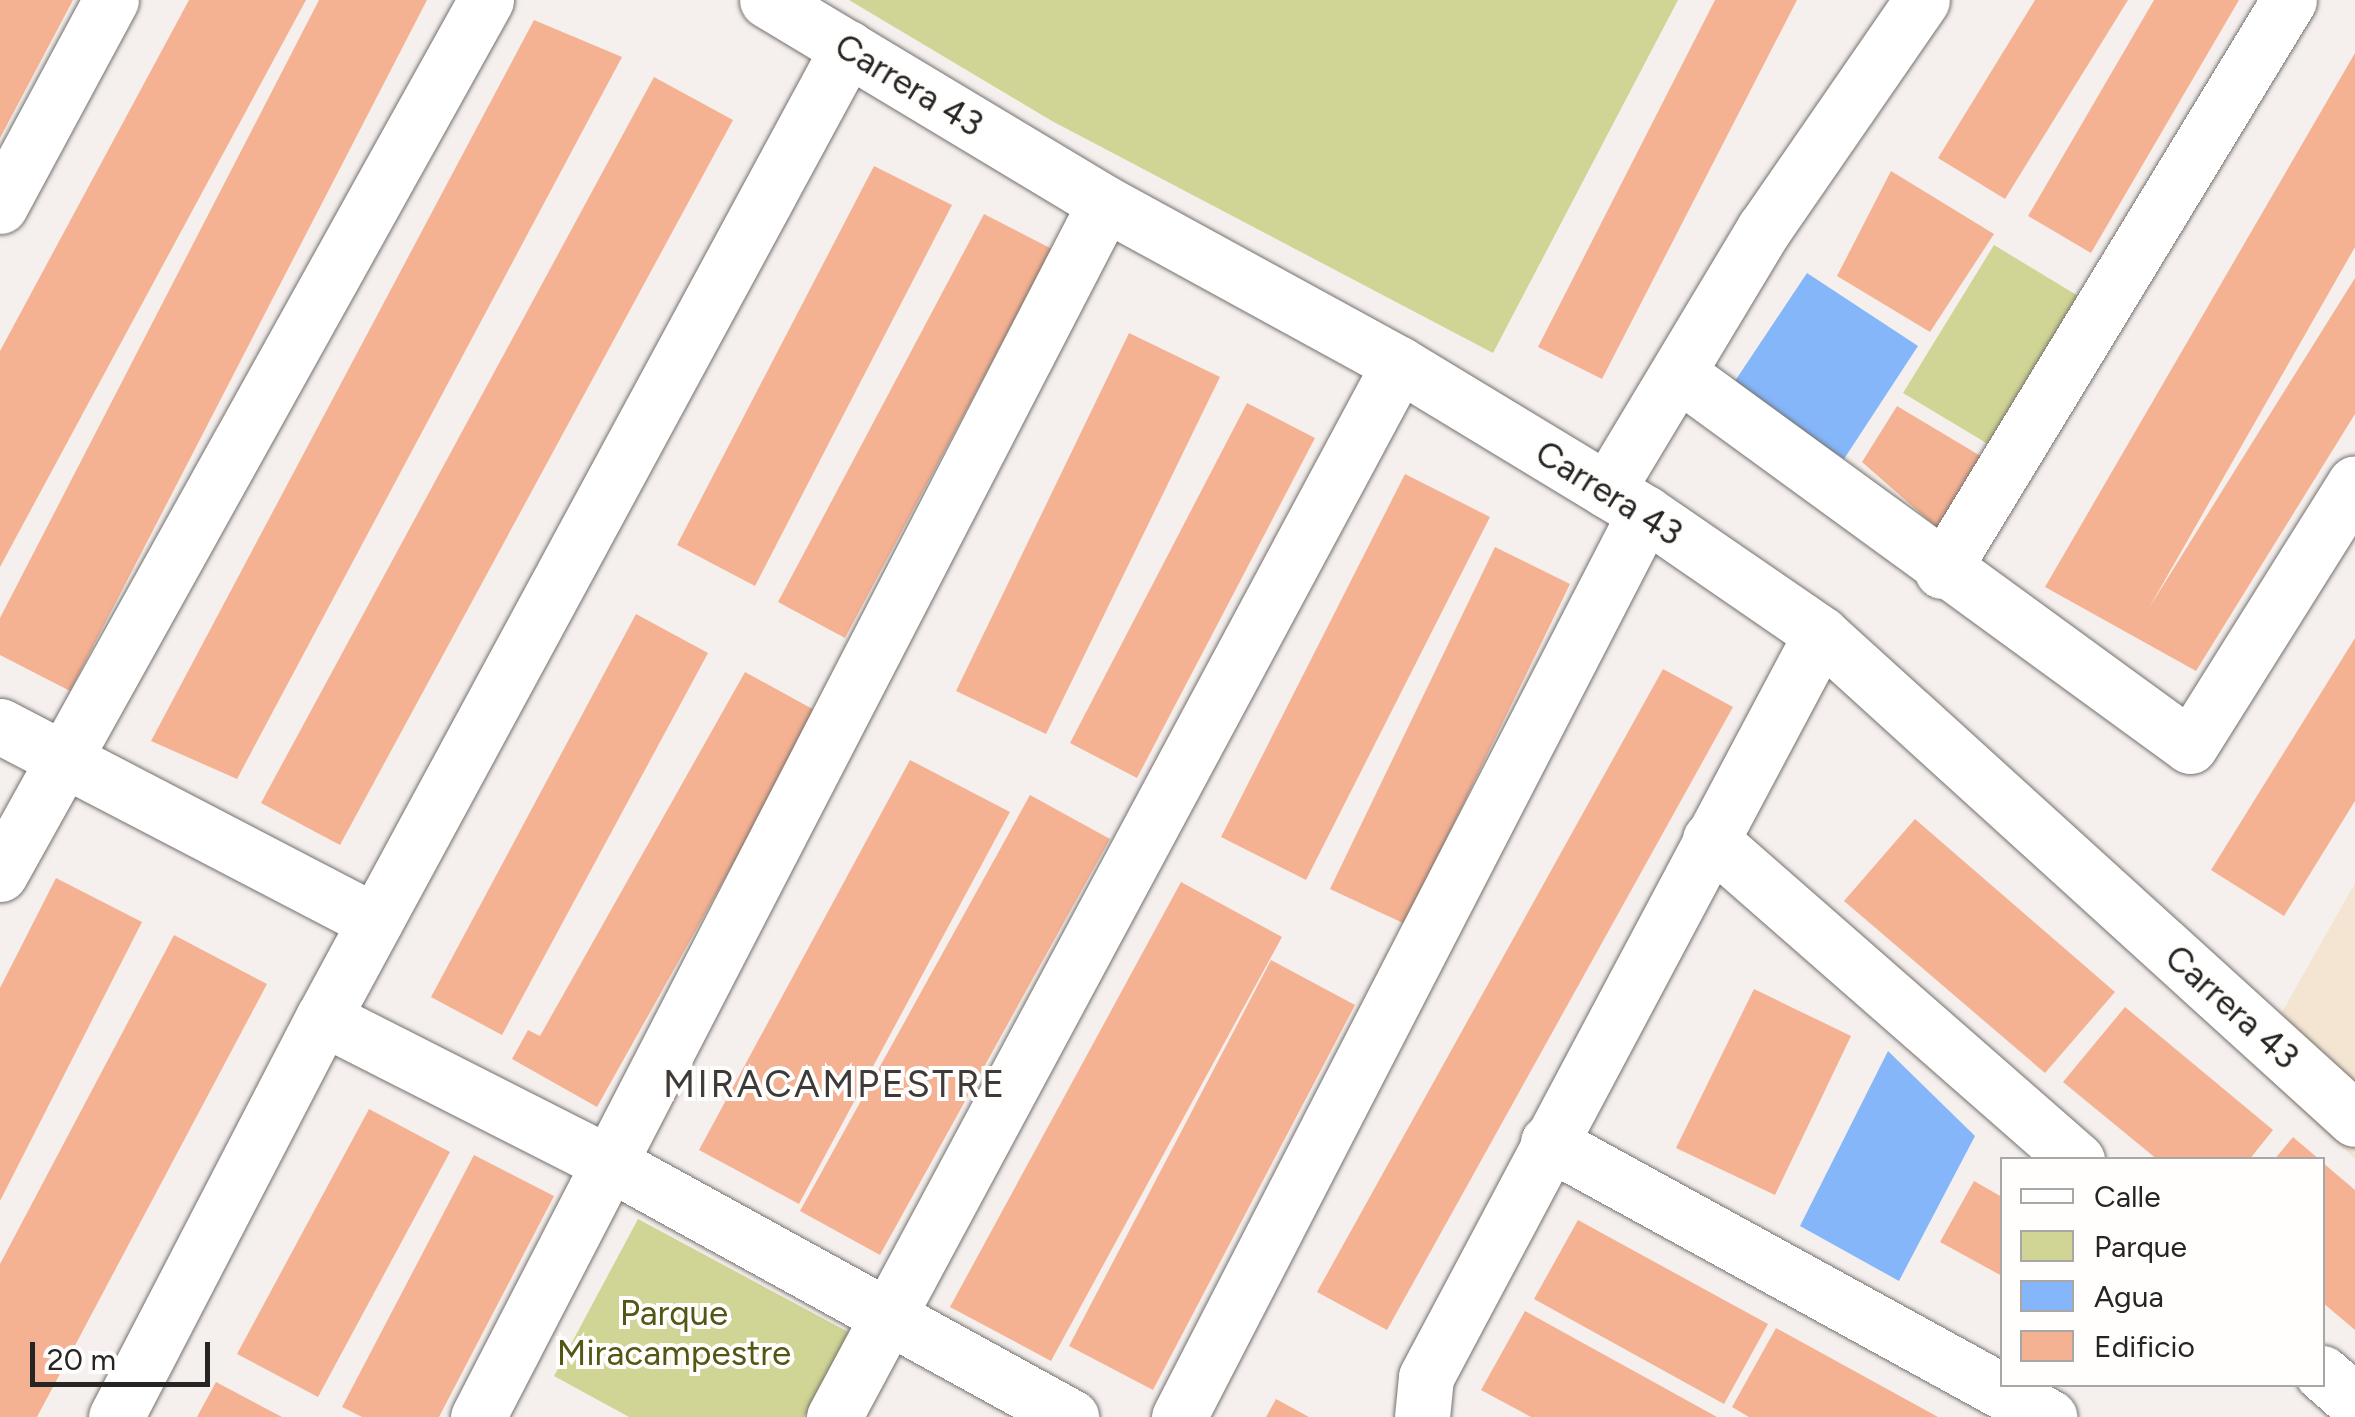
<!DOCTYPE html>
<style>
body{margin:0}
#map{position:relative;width:2355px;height:1417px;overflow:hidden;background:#f5f0ed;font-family:Figtree,sans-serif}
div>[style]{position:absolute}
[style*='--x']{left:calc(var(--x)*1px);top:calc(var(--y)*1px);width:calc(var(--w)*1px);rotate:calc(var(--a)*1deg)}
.industrial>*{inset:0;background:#f4e5d2}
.green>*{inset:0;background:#d0d494}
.water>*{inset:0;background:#85b6fa}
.building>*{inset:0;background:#f5b293}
.roads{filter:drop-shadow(0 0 2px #75716e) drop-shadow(0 0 2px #75716e)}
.minor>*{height:55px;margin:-27.5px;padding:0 27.5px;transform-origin:27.5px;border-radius:27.5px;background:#fff}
span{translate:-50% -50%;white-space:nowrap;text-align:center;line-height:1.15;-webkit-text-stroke:8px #fffefd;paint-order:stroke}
.street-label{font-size:35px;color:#262523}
.park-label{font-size:35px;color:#545615}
.neighbourhood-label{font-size:38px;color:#3d3a37;letter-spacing:2.5px}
.legend{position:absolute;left:2000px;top:1157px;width:325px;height:230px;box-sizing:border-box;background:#fffefd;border:2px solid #a8a7a6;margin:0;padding:12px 18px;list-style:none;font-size:30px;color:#262523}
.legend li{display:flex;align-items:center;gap:20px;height:50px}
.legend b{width:50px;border:2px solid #a8a7a6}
.scale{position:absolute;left:30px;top:1342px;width:180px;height:45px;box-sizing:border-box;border:5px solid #262523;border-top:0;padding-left:12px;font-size:30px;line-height:35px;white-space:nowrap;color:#262523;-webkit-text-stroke:8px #fffefd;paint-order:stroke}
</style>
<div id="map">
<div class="industrial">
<div style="clip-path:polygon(2355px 883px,2355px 1159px,2252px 1065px)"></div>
</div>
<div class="green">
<div style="clip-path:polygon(849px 0,1678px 0,1493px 353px,1052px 121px)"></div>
<div style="clip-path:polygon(1994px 245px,2088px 302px,1998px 450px,1903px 393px)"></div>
<div style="clip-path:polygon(638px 1219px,852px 1334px,804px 1417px,629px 1417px,554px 1376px)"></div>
</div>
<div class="water">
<div style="clip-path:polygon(1807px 273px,1918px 346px,1844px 459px,1733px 384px)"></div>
<div style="clip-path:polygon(1888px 1051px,1975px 1136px,1899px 1281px,1800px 1226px)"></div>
</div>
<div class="building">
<div style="clip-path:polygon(0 0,73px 0,0 138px)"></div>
<div style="clip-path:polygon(189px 0,306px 0,0 567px,0 351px)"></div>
<div style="clip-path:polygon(319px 0,427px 0,70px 691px,0 655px,0 618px)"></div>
<div style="clip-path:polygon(1715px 0,1797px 0,1602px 379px,1538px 347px)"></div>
<div style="clip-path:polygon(2035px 0,2128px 0,2005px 199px,1938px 158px)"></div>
<div style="clip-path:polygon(2154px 0,2239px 0,2091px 253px,2028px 216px)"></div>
<div style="clip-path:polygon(534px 20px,622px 57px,237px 779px,151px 741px)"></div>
<div style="clip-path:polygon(2355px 53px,2355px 247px,2149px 608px,2355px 278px,2355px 414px,2196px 671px,2045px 587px)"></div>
<div style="clip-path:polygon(654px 77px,733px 120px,340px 845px,261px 803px)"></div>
<div style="clip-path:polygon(874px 166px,952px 205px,755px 586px,677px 545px)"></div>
<div style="clip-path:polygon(1891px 171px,1994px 234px,1930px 332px,1837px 276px)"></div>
<div style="clip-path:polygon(984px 214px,1052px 249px,845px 638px,778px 602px)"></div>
<div style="clip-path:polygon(1129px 333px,1220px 377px,1046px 734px,956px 691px)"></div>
<div style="clip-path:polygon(1247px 403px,1315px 438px,1137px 778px,1070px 743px)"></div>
<div style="clip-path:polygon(1897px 406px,1989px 461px,1944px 534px,1862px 462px)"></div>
<div style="clip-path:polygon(1405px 474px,1490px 517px,1306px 880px,1221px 837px)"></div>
<div style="clip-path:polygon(1495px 547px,1570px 584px,1405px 924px,1330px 889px)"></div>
<div style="clip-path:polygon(636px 614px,708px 653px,502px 1035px,431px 997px)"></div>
<div style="clip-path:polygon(2355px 638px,2355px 801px,2284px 916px,2211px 870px)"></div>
<div style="clip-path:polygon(1663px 669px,1733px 707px,1387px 1330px,1317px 1292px)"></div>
<div style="clip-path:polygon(745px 672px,818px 712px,597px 1107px,512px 1059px,528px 1030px,540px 1036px)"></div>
<div style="clip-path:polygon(910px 760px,1010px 812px,799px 1204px,699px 1150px)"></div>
<div style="clip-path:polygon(1030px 795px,1110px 839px,880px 1255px,800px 1211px)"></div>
<div style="clip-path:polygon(1915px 819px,2115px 992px,2045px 1073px,1844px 901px)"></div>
<div style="clip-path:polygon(56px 878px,142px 922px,0 1201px,0 988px)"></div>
<div style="clip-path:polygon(1181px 882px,1282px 937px,1051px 1361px,950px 1307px)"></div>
<div style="clip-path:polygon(174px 935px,267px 984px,37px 1417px,0 1417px,0 1264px)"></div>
<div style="clip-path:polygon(1271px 960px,1355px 1005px,1153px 1390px,1069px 1346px)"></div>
<div style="clip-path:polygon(1754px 989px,1851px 1036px,1775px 1195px,1676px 1148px)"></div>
<div style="clip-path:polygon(2125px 1007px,2273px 1130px,2249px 1160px,2158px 1160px,2063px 1082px)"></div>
<div style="clip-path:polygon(369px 1109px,450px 1152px,318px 1397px,237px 1354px)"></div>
<div style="clip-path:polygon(2293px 1137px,2320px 1160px,2274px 1160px)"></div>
<div style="clip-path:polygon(474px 1155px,554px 1196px,439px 1417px,362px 1417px,342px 1407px)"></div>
<div style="clip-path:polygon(2322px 1162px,2355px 1190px,2355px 1330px,2322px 1302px)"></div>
<div style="clip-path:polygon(1974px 1181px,2002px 1197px,2002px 1276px,1940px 1242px)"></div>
<div style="clip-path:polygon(1578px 1220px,1768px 1324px,1724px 1404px,1534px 1299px)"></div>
<div style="clip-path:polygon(1525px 1311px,1717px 1417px,1531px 1417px,1481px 1390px)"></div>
<div style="clip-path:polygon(1776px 1328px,1938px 1417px,1749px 1417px,1732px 1407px)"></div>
<div style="clip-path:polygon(216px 1382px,282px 1417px,197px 1417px)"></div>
<div style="clip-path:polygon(1276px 1399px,1309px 1417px,1266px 1417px)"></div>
</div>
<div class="roads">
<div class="minor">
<div style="--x:767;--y:0;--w:394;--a:31"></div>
<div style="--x:1105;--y:203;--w:335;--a:28.7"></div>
<div style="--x:1399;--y:364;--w:288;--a:31.2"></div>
<div style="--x:1645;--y:513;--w:214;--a:34.5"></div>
<div style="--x:1821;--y:634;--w:721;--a:42.25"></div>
<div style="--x:0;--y:206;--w:234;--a:-61.7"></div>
<div style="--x:1678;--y:373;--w:633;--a:36.07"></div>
<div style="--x:2190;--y:746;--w:310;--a:-57.9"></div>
<div style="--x:1607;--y:490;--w:305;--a:-59"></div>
<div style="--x:1764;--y:229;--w:278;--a:-55.4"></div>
<div style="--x:1942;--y:571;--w:668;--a:-58.71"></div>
<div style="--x:0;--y:726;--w:423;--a:27.5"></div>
<div style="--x:1710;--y:839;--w:488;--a:41.2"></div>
<div style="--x:0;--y:874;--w:1000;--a:-60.92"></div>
<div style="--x:323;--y:1018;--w:325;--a:26.9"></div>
<div style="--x:613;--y:1165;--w:523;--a:28.82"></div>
<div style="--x:1548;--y:1142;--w:572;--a:28.76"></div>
<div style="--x:2322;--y:1373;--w:44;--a:41.3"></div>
<div style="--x:116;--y:1417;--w:449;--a:-62.6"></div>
<div style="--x:323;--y:1018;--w:1103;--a:-61.58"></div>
<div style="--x:478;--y:1417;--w:1366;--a:-62.68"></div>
<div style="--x:834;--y:1417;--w:1195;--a:-61.78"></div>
<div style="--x:1179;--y:1417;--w:1017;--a:-62.73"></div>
<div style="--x:1422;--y:1417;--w:40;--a:-84.3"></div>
<div style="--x:1426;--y:1377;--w:841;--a:-62"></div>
</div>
</div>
<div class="street-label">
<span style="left:909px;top:85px;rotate:31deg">Carrera 43</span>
<span style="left:1609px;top:493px;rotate:32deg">Carrera 43</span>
<span style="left:2232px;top:1007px;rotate:42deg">Carrera 43</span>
</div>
<div class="park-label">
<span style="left:674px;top:1333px">Parque<br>Miracampestre</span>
</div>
<div class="neighbourhood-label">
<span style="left:835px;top:1085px">MIRACAMPESTRE</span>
</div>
<ul class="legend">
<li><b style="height:12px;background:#fff"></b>Calle</li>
<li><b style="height:28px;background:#d0d494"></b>Parque</li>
<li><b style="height:28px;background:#85b6fa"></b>Agua</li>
<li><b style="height:28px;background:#f5b293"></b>Edificio</li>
</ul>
<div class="scale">20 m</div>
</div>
